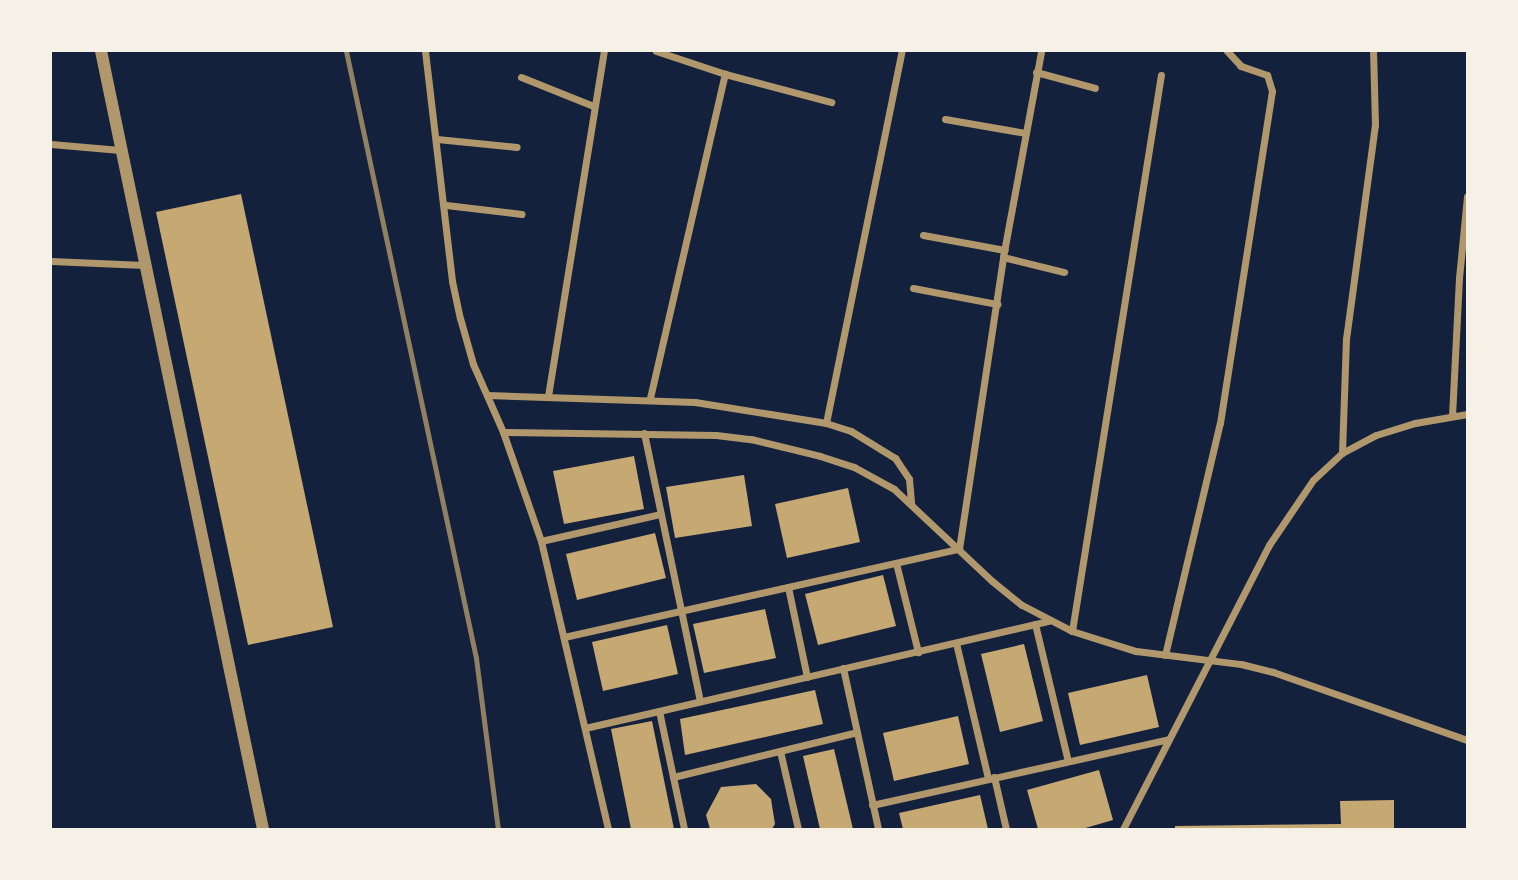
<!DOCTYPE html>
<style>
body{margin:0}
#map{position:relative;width:1518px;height:880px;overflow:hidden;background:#14213d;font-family:Quicksand,sans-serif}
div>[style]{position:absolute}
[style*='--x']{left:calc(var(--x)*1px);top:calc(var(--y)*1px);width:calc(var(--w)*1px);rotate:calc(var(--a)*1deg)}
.building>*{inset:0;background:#c6a872}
.minor>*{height:7px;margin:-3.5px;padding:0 3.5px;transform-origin:3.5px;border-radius:3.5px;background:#b1986c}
.tertiary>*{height:12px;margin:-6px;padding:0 6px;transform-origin:6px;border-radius:6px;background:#b1986c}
.rail>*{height:5px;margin:-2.5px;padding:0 2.5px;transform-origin:2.5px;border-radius:2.5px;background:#918062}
span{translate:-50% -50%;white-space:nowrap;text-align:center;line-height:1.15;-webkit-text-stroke:5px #f6f1e7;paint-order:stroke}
.frame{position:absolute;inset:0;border:52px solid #f6f1e7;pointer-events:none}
</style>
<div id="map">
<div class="building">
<div style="clip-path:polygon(241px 194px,333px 627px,248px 645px,156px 212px)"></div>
<div style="clip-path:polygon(634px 456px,644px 509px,564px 524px,553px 471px)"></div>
<div style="clip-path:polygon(744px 475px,752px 526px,675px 538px,666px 487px)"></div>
<div style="clip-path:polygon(848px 488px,860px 542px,787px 558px,775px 504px)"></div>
<div style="clip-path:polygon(655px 533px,666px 578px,577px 600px,566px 554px)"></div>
<div style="clip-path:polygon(883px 575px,896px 626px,818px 645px,805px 594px)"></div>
<div style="clip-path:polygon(765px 609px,776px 658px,704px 673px,693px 624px)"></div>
<div style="clip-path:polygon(667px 625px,678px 674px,603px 691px,592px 642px)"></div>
<div style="clip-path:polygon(1024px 644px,1043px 721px,1000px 732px,981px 654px)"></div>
<div style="clip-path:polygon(1147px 675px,1159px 727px,1080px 745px,1068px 693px)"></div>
<div style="clip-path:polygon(815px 690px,823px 724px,685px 755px,680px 719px)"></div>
<div style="clip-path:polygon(958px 716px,969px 764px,894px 781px,883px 733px)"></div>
<div style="clip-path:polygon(652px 721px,674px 829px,631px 829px,611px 729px)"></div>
<div style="clip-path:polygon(834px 749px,853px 829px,820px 829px,803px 756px)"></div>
<div style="clip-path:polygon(1099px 770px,1113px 820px,1082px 829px,1038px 829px,1027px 790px)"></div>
<div style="clip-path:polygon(756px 784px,771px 799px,775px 824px,772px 829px,710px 829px,706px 815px,721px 787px)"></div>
<div style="clip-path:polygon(980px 795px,988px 829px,903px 829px,899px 813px)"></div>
<div style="clip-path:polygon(1394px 800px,1394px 829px,1175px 829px,1175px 826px,1341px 824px,1340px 801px)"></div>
</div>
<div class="minor">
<div style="--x:425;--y:51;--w:232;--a:83.3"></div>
<div style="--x:452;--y:281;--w:38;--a:78"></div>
<div style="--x:460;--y:318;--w:48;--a:74.2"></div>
<div style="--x:473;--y:364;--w:74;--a:66.2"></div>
<div style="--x:503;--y:432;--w:115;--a:70.8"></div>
<div style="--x:541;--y:541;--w:296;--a:76.9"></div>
<div style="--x:656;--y:51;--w:73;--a:18.4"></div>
<div style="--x:725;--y:74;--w:110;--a:14.8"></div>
<div style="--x:1036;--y:72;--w:61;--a:15.2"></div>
<div style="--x:521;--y:77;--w:78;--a:21.9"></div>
<div style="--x:945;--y:119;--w:81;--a:9.9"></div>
<div style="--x:437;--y:139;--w:80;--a:5.7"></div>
<div style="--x:51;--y:144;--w:69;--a:5"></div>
<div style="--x:446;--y:205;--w:76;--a:6.8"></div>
<div style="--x:923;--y:235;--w:83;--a:10.4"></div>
<div style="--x:1003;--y:257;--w:63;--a:13.8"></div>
<div style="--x:51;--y:261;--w:93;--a:2.5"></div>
<div style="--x:913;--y:288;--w:86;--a:10.8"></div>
<div style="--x:487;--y:395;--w:208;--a:1.9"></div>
<div style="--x:695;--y:402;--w:133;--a:9.1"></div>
<div style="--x:826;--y:423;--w:26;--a:18"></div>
<div style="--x:851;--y:431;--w:52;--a:31.5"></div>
<div style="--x:895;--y:458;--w:25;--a:56"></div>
<div style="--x:909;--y:479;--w:25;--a:85"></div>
<div style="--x:548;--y:396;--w:350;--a:-80.8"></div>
<div style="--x:650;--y:398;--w:333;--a:-77"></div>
<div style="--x:1452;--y:416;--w:138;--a:-87.1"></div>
<div style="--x:1459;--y:278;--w:82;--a:-84.4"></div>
<div style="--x:826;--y:423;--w:380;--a:-78.5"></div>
<div style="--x:503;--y:432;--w:213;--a:0.8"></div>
<div style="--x:716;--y:435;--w:35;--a:7"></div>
<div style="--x:751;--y:439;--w:71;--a:13.8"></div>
<div style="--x:820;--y:456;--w:36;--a:18"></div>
<div style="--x:854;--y:467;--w:46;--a:28.8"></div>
<div style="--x:894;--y:489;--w:134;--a:43.2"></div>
<div style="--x:992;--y:581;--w:38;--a:39"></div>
<div style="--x:1022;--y:605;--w:56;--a:27.5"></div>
<div style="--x:1072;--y:631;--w:67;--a:17.4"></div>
<div style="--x:1136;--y:651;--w:106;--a:7.1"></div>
<div style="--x:1241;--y:664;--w:33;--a:14"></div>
<div style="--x:1273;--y:672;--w:206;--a:19.3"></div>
<div style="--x:644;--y:433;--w:274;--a:78.2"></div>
<div style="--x:1342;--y:453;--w:114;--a:-88"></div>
<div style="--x:1346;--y:339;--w:216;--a:-82.3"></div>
<div style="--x:1375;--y:125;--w:74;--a:-91.5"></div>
<div style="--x:541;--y:541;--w:123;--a:-12.7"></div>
<div style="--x:896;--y:563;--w:92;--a:76.1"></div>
<div style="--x:788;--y:587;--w:92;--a:78.1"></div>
<div style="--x:1035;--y:624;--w:141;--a:76.5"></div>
<div style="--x:1072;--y:631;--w:563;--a:-80.91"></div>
<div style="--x:564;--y:637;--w:405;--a:-12.6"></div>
<div style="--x:959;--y:549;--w:295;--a:-81.4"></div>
<div style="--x:1003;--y:257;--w:209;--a:-79.5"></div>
<div style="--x:956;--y:643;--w:139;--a:76.7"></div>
<div style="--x:1165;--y:655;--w:238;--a:-76.7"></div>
<div style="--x:1220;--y:423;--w:336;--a:-81.1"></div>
<div style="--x:1272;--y:91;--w:17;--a:-107"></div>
<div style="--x:1267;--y:75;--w:28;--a:-161"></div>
<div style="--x:1241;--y:66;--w:21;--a:-133"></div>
<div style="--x:843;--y:668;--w:165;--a:77.7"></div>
<div style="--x:659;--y:711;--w:121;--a:78"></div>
<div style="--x:585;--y:728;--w:476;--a:-13"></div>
<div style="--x:780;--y:751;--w:80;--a:77"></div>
<div style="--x:673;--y:777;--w:189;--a:-13.7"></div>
<div style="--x:994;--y:777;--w:53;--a:77"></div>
<div style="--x:872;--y:805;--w:304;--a:-12.5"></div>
<div style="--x:1123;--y:829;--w:319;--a:-62.8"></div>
<div style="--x:1269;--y:545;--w:78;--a:-55.9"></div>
<div style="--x:1313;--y:480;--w:40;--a:-43"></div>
<div style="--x:1342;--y:453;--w:38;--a:-28"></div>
<div style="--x:1376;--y:435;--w:41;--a:-17.1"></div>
<div style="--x:1415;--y:423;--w:53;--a:-9.8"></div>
</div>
<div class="tertiary">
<div style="--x:101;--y:51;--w:795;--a:78.24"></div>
</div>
<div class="rail">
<div style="--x:346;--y:51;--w:621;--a:77.91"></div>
<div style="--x:476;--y:658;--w:172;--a:82.7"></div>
</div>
<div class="frame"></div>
</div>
